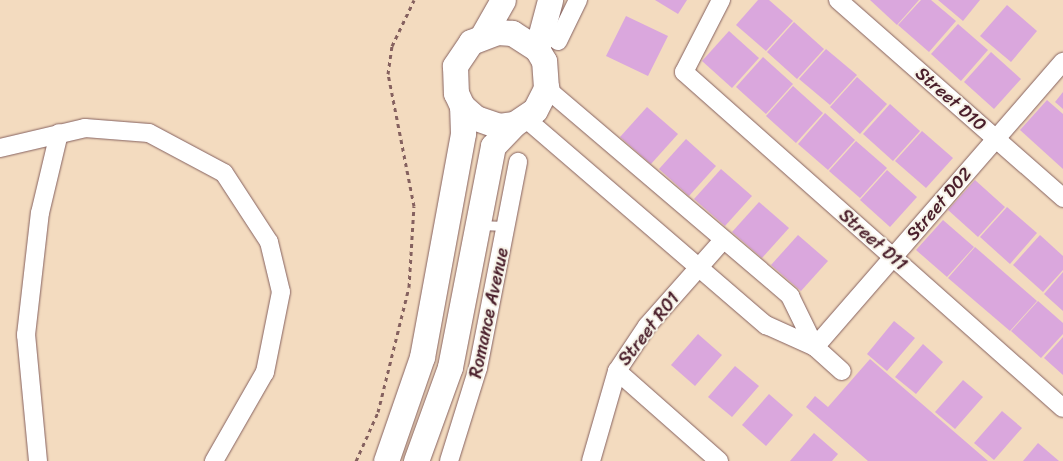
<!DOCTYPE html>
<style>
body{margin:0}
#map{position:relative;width:1063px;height:461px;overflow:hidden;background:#f3dbbf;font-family:Sriracha,sans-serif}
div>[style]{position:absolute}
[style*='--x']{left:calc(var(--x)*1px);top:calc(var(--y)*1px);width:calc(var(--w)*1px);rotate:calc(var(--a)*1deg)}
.building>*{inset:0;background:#daa7dd}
.path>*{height:3px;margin-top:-1.5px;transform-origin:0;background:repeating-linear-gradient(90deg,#85615f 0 4px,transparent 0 8px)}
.roads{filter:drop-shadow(0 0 1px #85615f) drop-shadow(0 0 1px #85615f)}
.lane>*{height:9px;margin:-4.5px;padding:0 4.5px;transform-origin:4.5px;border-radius:4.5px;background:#fff}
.street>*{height:18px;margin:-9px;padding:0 9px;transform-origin:9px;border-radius:9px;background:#fff}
.secondary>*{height:25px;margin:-12.5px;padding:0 12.5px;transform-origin:12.5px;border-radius:12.5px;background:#fff}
span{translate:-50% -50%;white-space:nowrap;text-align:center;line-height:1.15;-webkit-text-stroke:4px #f7f3e8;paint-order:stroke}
.street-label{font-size:18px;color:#4a1f2b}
</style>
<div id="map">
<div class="building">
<div style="clip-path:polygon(655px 0,687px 0,678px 14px)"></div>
<div style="clip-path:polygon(758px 0,769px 0,793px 21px,766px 51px,736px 25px)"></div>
<div style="clip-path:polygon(870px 0,919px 0,897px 25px)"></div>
<div style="clip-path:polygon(921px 0,931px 0,956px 21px,929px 52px,898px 25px)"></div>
<div style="clip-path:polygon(938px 0,980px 0,963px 21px)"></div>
<div style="clip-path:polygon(1007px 5px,1037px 31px,1011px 62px,980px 36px)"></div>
<div style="clip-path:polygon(626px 16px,668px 36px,648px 76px,606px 56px)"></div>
<div style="clip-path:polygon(794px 22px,824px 49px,797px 79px,767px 52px)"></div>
<div style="clip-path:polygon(958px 24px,988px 50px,961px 81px,931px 54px)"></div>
<div style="clip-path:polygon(729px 31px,759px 58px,732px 88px,702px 61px)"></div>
<div style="clip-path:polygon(826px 49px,857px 75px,830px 105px,799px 79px)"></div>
<div style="clip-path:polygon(991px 52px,1021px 79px,994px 109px,964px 82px)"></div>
<div style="clip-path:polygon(763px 57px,793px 84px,766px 114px,736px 87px)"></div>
<div style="clip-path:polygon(857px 77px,887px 104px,860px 134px,830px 107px)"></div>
<div style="clip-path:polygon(793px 86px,823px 113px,796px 143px,766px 116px)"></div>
<div style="clip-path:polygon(1063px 92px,1063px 109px,1055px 102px)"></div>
<div style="clip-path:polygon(1047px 100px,1063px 114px,1063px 169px,1020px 130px)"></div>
<div style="clip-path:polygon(890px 104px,920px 131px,893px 161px,863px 134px)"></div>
<div style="clip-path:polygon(647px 107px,678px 134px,651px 164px,620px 137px)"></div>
<div style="clip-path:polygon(825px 113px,855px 140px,828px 170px,798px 144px)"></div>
<div style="clip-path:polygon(922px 131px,953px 158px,926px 188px,895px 161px)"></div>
<div style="clip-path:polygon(686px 139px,716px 166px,689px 196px,659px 169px)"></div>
<div style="clip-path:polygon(856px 141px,887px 168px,860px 198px,829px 171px)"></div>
<div style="clip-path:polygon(721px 169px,752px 196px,725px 226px,694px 199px)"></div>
<div style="clip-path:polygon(887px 170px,917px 197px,890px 227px,860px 200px)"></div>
<div style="clip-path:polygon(975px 180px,1005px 207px,978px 237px,948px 210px)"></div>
<div style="clip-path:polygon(759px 202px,789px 228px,762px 258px,732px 232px)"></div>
<div style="clip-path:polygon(1007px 207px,1037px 233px,1010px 264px,980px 237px)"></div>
<div style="clip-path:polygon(943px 220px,974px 247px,947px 277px,916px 250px)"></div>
<div style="clip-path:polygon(798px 235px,828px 261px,801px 291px,771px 265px)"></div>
<div style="clip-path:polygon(1040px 235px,1063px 256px,1063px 270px,1043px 292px,1013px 265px)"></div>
<div style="clip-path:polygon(975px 247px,1037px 301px,1010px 331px,948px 278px)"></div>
<div style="clip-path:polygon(1063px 272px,1063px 311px,1044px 294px)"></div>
<div style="clip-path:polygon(1038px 301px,1063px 323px,1063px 334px,1041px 358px,1011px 331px)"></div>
<div style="clip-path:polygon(894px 321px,915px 338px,887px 371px,867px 354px)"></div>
<div style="clip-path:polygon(698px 334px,722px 355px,695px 386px,671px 365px)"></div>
<div style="clip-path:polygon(1063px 337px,1063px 375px,1044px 358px)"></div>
<div style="clip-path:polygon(923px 344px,943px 362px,916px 394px,895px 377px)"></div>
<div style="clip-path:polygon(870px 359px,988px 461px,868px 461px,806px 407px,815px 396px,828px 407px)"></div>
<div style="clip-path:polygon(735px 366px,759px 386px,732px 417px,708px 397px)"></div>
<div style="clip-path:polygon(963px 380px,983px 397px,955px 429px,935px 412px)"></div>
<div style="clip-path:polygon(769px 394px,793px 415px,766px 446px,742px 425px)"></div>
<div style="clip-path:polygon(1002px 411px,1022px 428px,994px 460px,974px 443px)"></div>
<div style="clip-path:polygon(814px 433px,838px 454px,832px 461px,790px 461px)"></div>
<div style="clip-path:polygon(1038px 443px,1059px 461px,1023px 461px)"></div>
</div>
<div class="path">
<div style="--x:356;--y:461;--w:54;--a:-65.8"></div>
<div style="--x:378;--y:412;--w:129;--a:-76.1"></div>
<div style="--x:409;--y:287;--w:81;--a:-86.5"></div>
<div style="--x:414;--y:206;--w:135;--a:-101.1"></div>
<div style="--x:388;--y:74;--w:28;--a:-82"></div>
<div style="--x:392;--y:46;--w:51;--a:-64.4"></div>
</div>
<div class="roads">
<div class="lane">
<div style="--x:478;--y:225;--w:29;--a:2"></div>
</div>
<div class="street">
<div style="--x:721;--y:0;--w:81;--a:117.2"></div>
<div style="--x:684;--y:72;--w:506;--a:41.56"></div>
<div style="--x:838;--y:0;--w:300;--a:41.3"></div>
<div style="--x:558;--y:41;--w:46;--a:-64"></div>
<div style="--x:546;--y:88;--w:321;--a:40.4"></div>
<div style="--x:790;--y:296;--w:57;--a:63.9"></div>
<div style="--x:525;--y:118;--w:318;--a:40.7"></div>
<div style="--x:766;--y:325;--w:54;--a:24.2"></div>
<div style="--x:815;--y:347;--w:36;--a:42"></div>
<div style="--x:0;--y:148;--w:87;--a:-13.2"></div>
<div style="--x:85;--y:128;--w:64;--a:4.5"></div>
<div style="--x:149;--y:133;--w:85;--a:28.1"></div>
<div style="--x:224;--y:173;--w:82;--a:56.9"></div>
<div style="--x:269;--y:242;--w:51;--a:76.5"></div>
<div style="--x:281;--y:292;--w:82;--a:101.3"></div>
<div style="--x:265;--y:372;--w:103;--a:119.8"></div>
<div style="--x:815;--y:347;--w:378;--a:-49"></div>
<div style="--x:617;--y:371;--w:136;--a:41.4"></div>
<div style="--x:38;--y:461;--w:127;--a:-95.4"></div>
<div style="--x:26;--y:335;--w:123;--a:-83.5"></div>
<div style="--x:40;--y:213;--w:82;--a:-76.6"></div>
<div style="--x:449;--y:461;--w:97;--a:-72.7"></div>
<div style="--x:478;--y:368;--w:210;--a:-79"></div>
<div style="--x:591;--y:461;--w:94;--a:-73.9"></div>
<div style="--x:617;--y:371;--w:54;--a:-56.3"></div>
<div style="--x:647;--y:326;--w:115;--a:-48.5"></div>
</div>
<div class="secondary">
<div style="--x:483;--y:35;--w:40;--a:-60.3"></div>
<div style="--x:537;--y:49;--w:30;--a:-147"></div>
<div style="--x:512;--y:33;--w:15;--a:-176"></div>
<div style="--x:497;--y:32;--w:28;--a:159"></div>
<div style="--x:471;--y:42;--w:29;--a:124"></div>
<div style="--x:455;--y:66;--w:27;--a:88"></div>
<div style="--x:456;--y:93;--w:14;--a:65"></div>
<div style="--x:462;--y:106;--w:18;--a:41"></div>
<div style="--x:476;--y:118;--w:24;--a:19"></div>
<div style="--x:499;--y:126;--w:15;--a:-8"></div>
<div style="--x:514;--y:124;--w:25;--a:-34"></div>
<div style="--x:535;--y:110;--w:25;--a:-63"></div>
<div style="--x:546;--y:88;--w:27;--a:-94"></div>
<div style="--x:544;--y:61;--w:14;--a:-120"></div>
<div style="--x:537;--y:49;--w:51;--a:-75.1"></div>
<div style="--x:386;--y:461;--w:110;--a:-70.9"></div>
<div style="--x:422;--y:357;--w:228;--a:-79.6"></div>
<div style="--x:463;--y:133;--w:27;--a:-92"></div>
<div style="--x:416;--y:461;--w:100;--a:-70.1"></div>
<div style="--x:450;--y:367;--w:225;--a:-79"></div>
<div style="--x:493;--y:146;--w:30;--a:-46"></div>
</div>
</div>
<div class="street-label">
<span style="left:951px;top:99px;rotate:41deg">Street D10</span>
<span style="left:939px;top:204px;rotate:-49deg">Street D02</span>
<span style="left:873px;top:240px;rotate:41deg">Street D11</span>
<span style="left:489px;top:313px;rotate:-78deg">Romance Avenue</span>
<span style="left:649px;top:329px;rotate:-52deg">Street R01</span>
</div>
</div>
